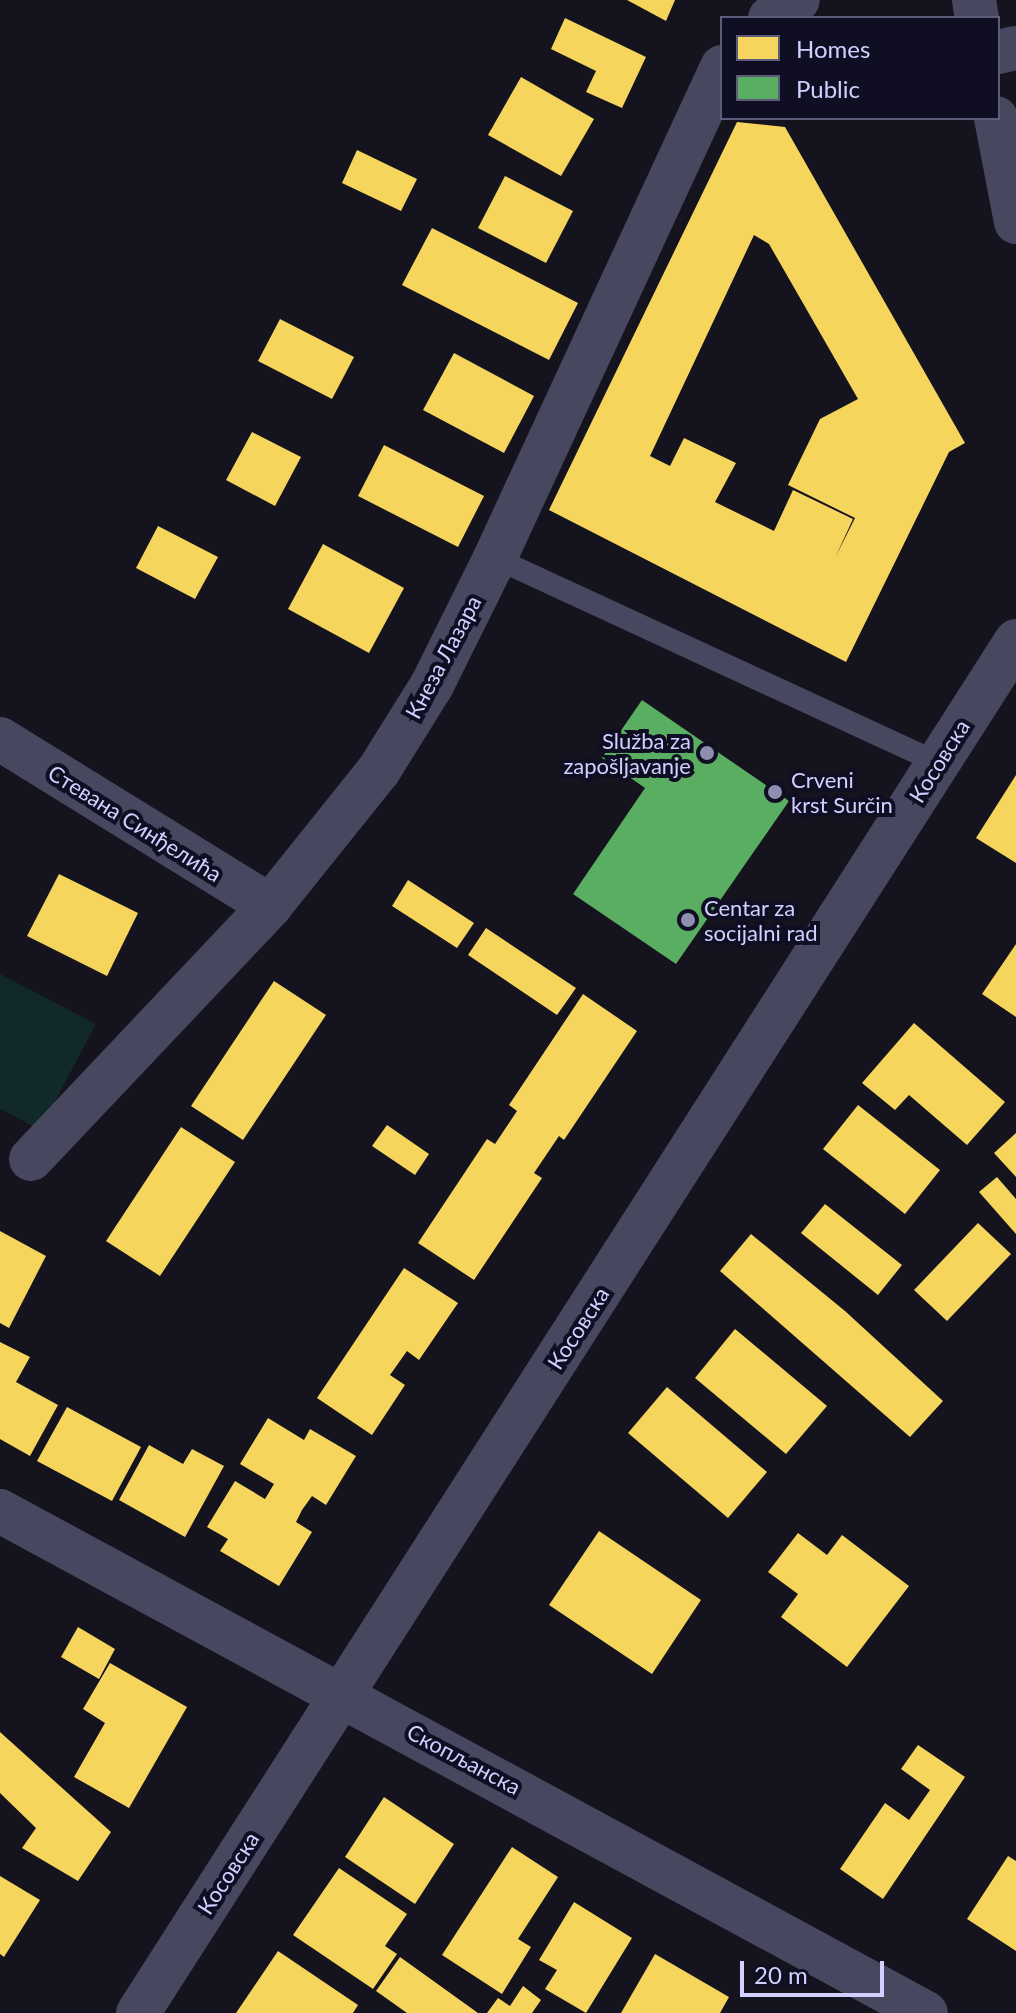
<!DOCTYPE html>
<meta charset="utf-8">
<style>
body{margin:0}
#map{position:relative;width:1016px;height:2013px;overflow:hidden;background:#14131e;font-family:Lato,sans-serif}
div>[style]{position:absolute}
[style*='--x']{left:calc(var(--x)*1px);top:calc(var(--y)*1px);width:calc(var(--w)*1px);rotate:calc(var(--a)*1deg)}
.green>*{inset:0;background:#112928}
.homes>*{inset:0;background:#f6d55c}
.public>*{inset:0;background:#5aae61}
.lane>*{height:22px;margin:-11px;padding:0 11px;transform-origin:11px;border-radius:11px;background:#47485f}
.street>*{height:44px;margin:-22px;padding:0 22px;transform-origin:22px;border-radius:22px;background:#47485f}
.dots>*{width:22px;height:22px;translate:-50% -50%;box-sizing:border-box;border:4px solid #100e23;border-radius:50%}
span{translate:-50% -50%;white-space:nowrap;text-align:center;line-height:1.15;-webkit-text-stroke:8px #100e23;paint-order:stroke}
.street-label{font-size:22px;color:#d2d0ff}
.poi-label{font-size:22px;color:#d2d0ff}
.right{translate:-100% -50%;text-align:right}
.left{translate:0 -50%;text-align:left}
.legend{position:absolute;left:720px;top:16px;width:280px;height:104px;box-sizing:border-box;background:#100e23;border:2px solid #5e5c7b;margin:0;padding:10px 14px;list-style:none;font-size:24px;color:#d2d0ff}
.legend li{display:flex;align-items:center;gap:16px;height:40px}
.legend b{width:40px;border:2px solid #5e5c7b}
.scale{position:absolute;left:740px;top:1961px;width:144px;height:36px;box-sizing:border-box;border:4px solid #d2d0ff;border-top:0;padding-left:10px;font-size:24px;line-height:28px;white-space:nowrap;color:#d2d0ff;-webkit-text-stroke:6px #100e23;paint-order:stroke}
</style>
<div id="map">
<div class="green">
<div style="clip-path:polygon(0 974px,96px 1024px,40px 1130px,0 1109px)"></div>
</div>
<div class="homes">
<div style="clip-path:polygon(627px 0,675px 0,666px 21px)"></div>
<div style="clip-path:polygon(565px 18px,646px 57px,622px 108px,586px 92px,596px 71px,551px 49px)"></div>
<div style="clip-path:polygon(521px 77px,594px 119px,561px 176px,488px 135px)"></div>
<div style="clip-path:polygon(evenodd,737px 122px,785px 127px,965px 443px,949px 452px,846px 662px,549px 510px,737px 122px,754px 235px,769px 244px,858px 399px,820px 419px,788px 485px,855px 518px,835px 558px,853px 519px,793px 490px,774px 531px,715px 502px,736px 463px,684px 438px,670px 466px,650px 456px,754px 235px)"></div>
<div style="clip-path:polygon(357px 150px,417px 179px,401px 211px,342px 183px)"></div>
<div style="clip-path:polygon(505px 176px,573px 211px,546px 263px,478px 228px)"></div>
<div style="clip-path:polygon(432px 228px,578px 303px,549px 360px,402px 285px)"></div>
<div style="clip-path:polygon(280px 319px,354px 357px,332px 399px,258px 361px)"></div>
<div style="clip-path:polygon(454px 353px,534px 396px,504px 453px,423px 410px)"></div>
<div style="clip-path:polygon(252px 432px,301px 457px,275px 506px,226px 480px)"></div>
<div style="clip-path:polygon(384px 445px,484px 496px,458px 547px,358px 496px)"></div>
<div style="clip-path:polygon(158px 526px,218px 557px,195px 599px,136px 568px)"></div>
<div style="clip-path:polygon(323px 544px,404px 588px,369px 653px,288px 609px)"></div>
<div style="clip-path:polygon(1016px 775px,1016px 863px,976px 838px)"></div>
<div style="clip-path:polygon(59px 874px,138px 913px,107px 976px,27px 936px)"></div>
<div style="clip-path:polygon(408px 880px,474px 923px,457px 948px,392px 906px)"></div>
<div style="clip-path:polygon(486px 928px,576px 988px,557px 1015px,468px 955px)"></div>
<div style="clip-path:polygon(1016px 944px,1016px 1017px,982px 994px)"></div>
<div style="clip-path:polygon(274px 981px,326px 1015px,243px 1140px,191px 1106px)"></div>
<div style="clip-path:polygon(583px 994px,637px 1031px,564px 1140px,559px 1136px,534px 1173px,542px 1178px,474px 1280px,418px 1243px,487px 1139px,495px 1144px,517px 1111px,509px 1105px)"></div>
<div style="clip-path:polygon(914px 1023px,1005px 1102px,967px 1145px,909px 1095px,895px 1110px,862px 1083px)"></div>
<div style="clip-path:polygon(858px 1105px,940px 1170px,905px 1214px,823px 1149px)"></div>
<div style="clip-path:polygon(387px 1125px,429px 1154px,415px 1175px,372px 1146px)"></div>
<div style="clip-path:polygon(181px 1127px,235px 1162px,160px 1276px,106px 1241px)"></div>
<div style="clip-path:polygon(1016px 1133px,1016px 1177px,994px 1153px)"></div>
<div style="clip-path:polygon(997px 1177px,1016px 1199px,1016px 1234px,979px 1192px)"></div>
<div style="clip-path:polygon(825px 1204px,902px 1265px,878px 1295px,801px 1233px)"></div>
<div style="clip-path:polygon(978px 1223px,1011px 1254px,947px 1321px,914px 1290px)"></div>
<div style="clip-path:polygon(0 1231px,46px 1256px,9px 1328px,0 1323px)"></div>
<div style="clip-path:polygon(751px 1234px,845px 1311px,943px 1401px,910px 1437px,720px 1271px)"></div>
<div style="clip-path:polygon(404px 1268px,458px 1303px,419px 1360px,407px 1351px,390px 1375px,405px 1385px,372px 1435px,317px 1398px)"></div>
<div style="clip-path:polygon(735px 1329px,827px 1406px,786px 1454px,695px 1378px)"></div>
<div style="clip-path:polygon(0 1342px,30px 1357px,16px 1382px,58px 1405px,30px 1456px,0 1439px)"></div>
<div style="clip-path:polygon(667px 1387px,767px 1472px,728px 1518px,628px 1433px)"></div>
<div style="clip-path:polygon(67px 1407px,141px 1447px,112px 1501px,37px 1461px)"></div>
<div style="clip-path:polygon(268px 1418px,304px 1440px,310px 1429px,356px 1456px,326px 1505px,312px 1496px,302px 1510px,296px 1522px,312px 1532px,279px 1586px,220px 1551px,228px 1539px,207px 1527px,235px 1481px,265px 1499px,274px 1484px,240px 1464px)"></div>
<div style="clip-path:polygon(149px 1445px,183px 1464px,192px 1449px,224px 1466px,185px 1537px,119px 1500px)"></div>
<div style="clip-path:polygon(599px 1531px,701px 1600px,652px 1674px,549px 1605px)"></div>
<div style="clip-path:polygon(798px 1533px,827px 1555px,842px 1535px,909px 1586px,847px 1667px,781px 1617px,798px 1594px,768px 1572px)"></div>
<div style="clip-path:polygon(78px 1627px,115px 1649px,99px 1679px,61px 1657px)"></div>
<div style="clip-path:polygon(110px 1663px,187px 1707px,129px 1808px,74px 1777px,105px 1723px,83px 1709px)"></div>
<div style="clip-path:polygon(0 1732px,111px 1832px,78px 1881px,22px 1848px,36px 1828px,0 1793px)"></div>
<div style="clip-path:polygon(918px 1745px,965px 1777px,883px 1899px,840px 1869px,885px 1803px,909px 1820px,930px 1790px,901px 1769px)"></div>
<div style="clip-path:polygon(384px 1797px,454px 1844px,415px 1904px,345px 1857px)"></div>
<div style="clip-path:polygon(512px 1847px,558px 1877px,518px 1939px,531px 1947px,502px 1994px,442px 1955px)"></div>
<div style="clip-path:polygon(1008px 1856px,1016px 1861px,1016px 1951px,967px 1919px)"></div>
<div style="clip-path:polygon(339px 1868px,407px 1914px,385px 1946px,397px 1954px,373px 1989px,293px 1935px)"></div>
<div style="clip-path:polygon(0 1876px,40px 1900px,4px 1957px,0 1954px)"></div>
<div style="clip-path:polygon(574px 1902px,632px 1938px,586px 2013px,545px 1989px,557px 1970px,539px 1960px)"></div>
<div style="clip-path:polygon(278px 1951px,358px 2005px,353px 2013px,236px 2013px)"></div>
<div style="clip-path:polygon(655px 1954px,729px 1997px,720px 2013px,621px 2013px)"></div>
<div style="clip-path:polygon(400px 1957px,478px 2013px,407px 2013px,376px 1991px)"></div>
<div style="clip-path:polygon(523px 1986px,541px 2000px,532px 2013px,487px 2013px,498px 1998px,510px 2006px)"></div>
</div>
<div class="public">
<div style="clip-path:polygon(642px 700px,789px 801px,676px 964px,573px 894px,645px 788px,602px 758px)"></div>
</div>
<div class="lane">
<div style="--x:495;--y:558;--w:489;--a:24.8"></div>
</div>
<div class="street">
<div style="--x:974;--y:0;--w:18;--a:81"></div>
<div style="--x:770;--y:18;--w:33;--a:-33"></div>
<div style="--x:998;--y:52;--w:18;--a:-13"></div>
<div style="--x:996;--y:118;--w:106;--a:79.1"></div>
<div style="--x:0;--y:739;--w:317;--a:31.7"></div>
<div style="--x:31;--y:1159;--w:348;--a:-46.6"></div>
<div style="--x:270;--y:906;--w:174;--a:-51.3"></div>
<div style="--x:379;--y:770;--w:100;--a:-58.1"></div>
<div style="--x:432;--y:685;--w:142;--a:-63.6"></div>
<div style="--x:495;--y:558;--w:541;--a:-65.19"></div>
<div style="--x:0;--y:1511;--w:1053;--a:28.46"></div>
<div style="--x:138;--y:2013;--w:1629;--a:-57.38"></div>
</div>
<div class="dots">
<div style="left:707px;top:753px;background:#908eb0"></div>
<div style="left:775px;top:792px;background:#908eb0"></div>
<div style="left:688px;top:920px;background:#908eb0"></div>
</div>
<div class="street-label">
<span style="left:443px;top:657px;rotate:-62deg">Кнеза Лазара</span>
<span style="left:939px;top:761px;rotate:-58deg">Косовска</span>
<span style="left:135px;top:823px;rotate:32deg">Стевана Синђелића</span>
<span style="left:578px;top:1328px;rotate:-57deg">Косовска</span>
<span style="left:464px;top:1759px;rotate:28deg">Скопљанска</span>
<span style="left:228px;top:1873px;rotate:-57deg">Косовска</span>
</div>
<div class="poi-label">
<span class="right" style="left:691px;top:753px">Služba za<br>zapošljavanje</span>
<span class="left" style="left:791px;top:792px">Crveni<br>krst Surčin</span>
<span class="left" style="left:704px;top:920px">Centar za<br>socijalni rad</span>
</div>
<ul class="legend">
<li><b style="height:22px;background:#f6d55c"></b>Homes</li>
<li><b style="height:22px;background:#5aae61"></b>Public</li>
</ul>
<div class="scale">20 m</div>
</div>
